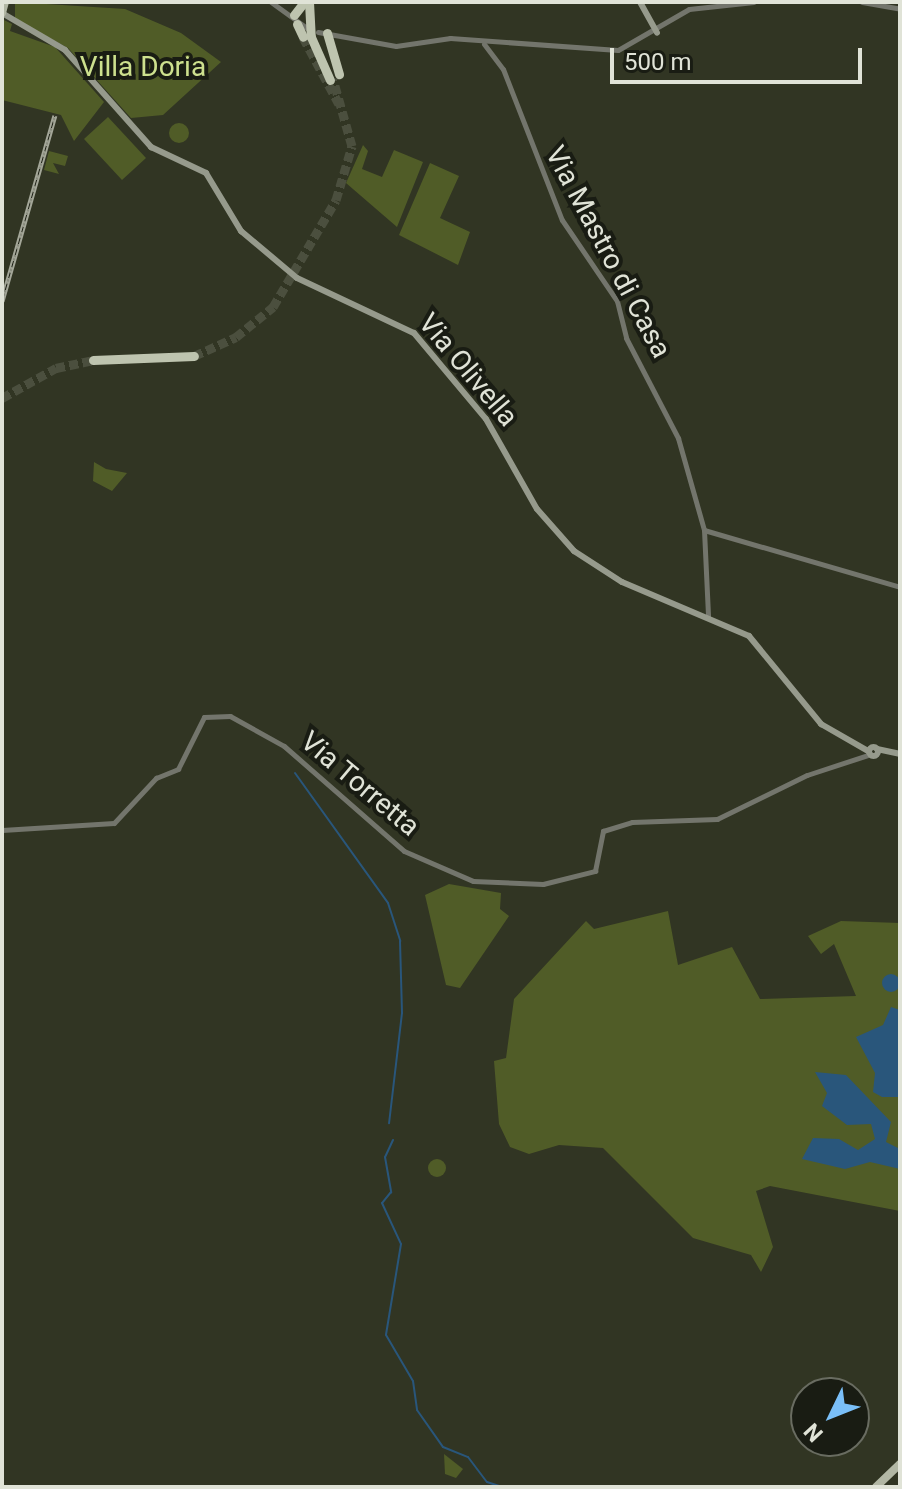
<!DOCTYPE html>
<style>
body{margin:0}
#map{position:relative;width:902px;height:1489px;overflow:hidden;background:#313523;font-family:Roboto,sans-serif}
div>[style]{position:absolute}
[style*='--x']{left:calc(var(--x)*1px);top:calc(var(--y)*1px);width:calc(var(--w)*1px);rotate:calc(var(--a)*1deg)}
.green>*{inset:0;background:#505c27}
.round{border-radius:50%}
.water>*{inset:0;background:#29567b}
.stream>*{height:2px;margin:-1px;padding:0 1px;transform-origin:1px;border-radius:1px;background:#29567b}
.trunk-tunnel>*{height:9px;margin-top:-4.5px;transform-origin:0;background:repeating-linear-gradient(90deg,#4b4f3e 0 9px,transparent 0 13.5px)}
.tertiary>*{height:5px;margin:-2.5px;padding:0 2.5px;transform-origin:2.5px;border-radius:2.5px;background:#73756c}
.secondary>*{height:6px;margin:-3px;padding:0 3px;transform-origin:3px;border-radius:3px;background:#969a8c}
.secondary>.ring{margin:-3px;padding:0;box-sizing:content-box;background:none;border:6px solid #969a8c;border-radius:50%}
.primary>*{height:8px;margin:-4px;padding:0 4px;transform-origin:4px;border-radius:4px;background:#b2b7a4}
.trunk>*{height:9px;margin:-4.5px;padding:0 4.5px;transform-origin:4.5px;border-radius:4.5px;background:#bec4af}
.rail>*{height:5px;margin-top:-2.5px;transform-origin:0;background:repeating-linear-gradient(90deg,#191c13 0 6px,#a4a799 0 12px);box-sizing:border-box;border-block:2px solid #a4a799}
.trunk-bridge>*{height:9px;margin:-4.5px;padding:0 4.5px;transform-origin:4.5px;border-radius:4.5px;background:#bec4af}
span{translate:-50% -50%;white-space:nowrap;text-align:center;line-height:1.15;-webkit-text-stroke:8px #191c13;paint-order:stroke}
.park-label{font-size:28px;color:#cde08e}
.street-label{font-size:28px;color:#e0e3d7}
.frame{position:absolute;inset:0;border:4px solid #e0e3d7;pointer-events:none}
.north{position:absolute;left:790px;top:1377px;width:80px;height:80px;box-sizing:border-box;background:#191c13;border:2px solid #696c61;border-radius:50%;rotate:227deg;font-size:22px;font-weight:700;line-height:32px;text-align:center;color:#e0e3d7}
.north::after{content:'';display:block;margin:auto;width:28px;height:36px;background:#7abff8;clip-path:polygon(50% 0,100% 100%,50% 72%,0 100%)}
.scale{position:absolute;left:610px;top:48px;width:252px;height:36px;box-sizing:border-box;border:4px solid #e0e3d7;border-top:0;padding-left:10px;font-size:24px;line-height:28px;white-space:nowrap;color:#e0e3d7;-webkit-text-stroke:6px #191c13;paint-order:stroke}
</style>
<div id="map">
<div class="green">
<div style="clip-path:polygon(15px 2px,125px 9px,181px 33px,221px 62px,163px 115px,131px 118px,68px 48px,15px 19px)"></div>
<div style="clip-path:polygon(2px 19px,12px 24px,10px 31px,55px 47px,104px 102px,74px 141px,61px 115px,2px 100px)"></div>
<div style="clip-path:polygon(108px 117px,146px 158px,122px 180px,84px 139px)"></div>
<div class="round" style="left:169px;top:123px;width:20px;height:20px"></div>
<div style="clip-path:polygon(363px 145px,368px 151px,362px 169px,382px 177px,394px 150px,423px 162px,397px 227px,346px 183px)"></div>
<div style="clip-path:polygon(49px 151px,68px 156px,65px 166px,53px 163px,59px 174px,44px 170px)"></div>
<div style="clip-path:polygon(430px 163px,459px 176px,440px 218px,470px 232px,458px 265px,399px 235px)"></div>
<div style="clip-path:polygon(94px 462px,106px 469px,127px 473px,112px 491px,93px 481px)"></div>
<div style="clip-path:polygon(449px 884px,501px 893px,500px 909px,509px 916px,460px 988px,446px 985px,425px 895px)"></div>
<div style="clip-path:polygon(668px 911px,678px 965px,732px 947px,760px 999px,856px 996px,834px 944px,821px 954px,808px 936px,841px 921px,900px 923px,900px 1211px,770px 1186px,756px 1191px,773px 1247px,761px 1272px,751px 1255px,693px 1238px,603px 1148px,559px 1145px,529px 1154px,510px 1147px,499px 1124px,494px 1061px,506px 1058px,514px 999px,586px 921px,594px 929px)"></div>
<div class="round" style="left:428px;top:1159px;width:18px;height:18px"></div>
<div style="clip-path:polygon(444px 1454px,463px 1469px,456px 1478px,445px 1474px)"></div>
</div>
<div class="water">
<div class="round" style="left:882px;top:974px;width:18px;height:18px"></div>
<div style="clip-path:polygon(891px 1007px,900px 1010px,900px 1097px,882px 1097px,873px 1092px,875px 1073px,856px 1037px,883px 1025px)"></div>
<div style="clip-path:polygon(815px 1072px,846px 1075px,891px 1122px,886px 1142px,900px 1149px,900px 1169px,870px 1162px,845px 1169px,802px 1159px,813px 1138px,839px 1139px,858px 1150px,875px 1139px,871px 1124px,847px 1125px,822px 1106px,827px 1093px)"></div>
</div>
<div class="stream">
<div style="--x:295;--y:773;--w:160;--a:54.4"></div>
<div style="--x:388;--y:903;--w:40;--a:72"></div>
<div style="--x:400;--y:941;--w:72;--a:88.4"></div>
<div style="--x:402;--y:1013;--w:111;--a:96.7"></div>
<div style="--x:393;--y:1140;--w:19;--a:115"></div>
<div style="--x:385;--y:1157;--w:36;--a:80"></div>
<div style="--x:391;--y:1192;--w:14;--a:129"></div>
<div style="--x:382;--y:1203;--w:45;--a:65.1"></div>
<div style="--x:401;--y:1244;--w:92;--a:99.4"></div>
<div style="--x:386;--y:1335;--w:53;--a:59.6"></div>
<div style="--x:413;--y:1381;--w:29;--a:82"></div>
<div style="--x:417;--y:1410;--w:45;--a:54.9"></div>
<div style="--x:443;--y:1447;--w:27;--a:22"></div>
<div style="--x:468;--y:1457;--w:31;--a:53"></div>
<div style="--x:487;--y:1482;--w:16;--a:18"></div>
</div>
<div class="trunk-tunnel">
<div style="--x:303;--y:37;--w:76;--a:61.8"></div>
<div style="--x:194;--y:356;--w:46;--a:-24.3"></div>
<div style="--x:236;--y:337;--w:48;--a:-39"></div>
<div style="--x:273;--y:307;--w:124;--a:-59.5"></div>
<div style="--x:336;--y:200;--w:56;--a:-73.5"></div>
<div style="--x:352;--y:146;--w:70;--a:-105.8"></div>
<div style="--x:2;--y:398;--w:62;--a:-29.1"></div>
<div style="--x:56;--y:368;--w:38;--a:-12"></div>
</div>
<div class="tertiary">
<div style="--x:271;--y:2;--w:46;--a:36.1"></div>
<div style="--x:862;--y:2;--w:39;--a:10"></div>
<div style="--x:318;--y:32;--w:79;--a:10.2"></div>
<div style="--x:396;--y:46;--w:55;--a:-8.4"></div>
<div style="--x:450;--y:38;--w:168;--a:4.1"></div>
<div style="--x:618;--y:50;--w:82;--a:-30"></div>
<div style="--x:689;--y:9;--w:65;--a:-6.1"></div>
<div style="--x:484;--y:44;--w:31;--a:53"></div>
<div style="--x:503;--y:69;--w:162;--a:68.7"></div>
<div style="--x:562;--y:220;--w:98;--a:55.8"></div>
<div style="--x:617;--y:301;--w:38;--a:76"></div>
<div style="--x:626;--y:338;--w:113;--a:62.5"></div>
<div style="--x:678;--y:438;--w:96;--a:74.2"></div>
<div style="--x:704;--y:530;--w:86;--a:87.3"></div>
<div style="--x:704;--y:530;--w:204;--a:16.2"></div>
<div style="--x:2;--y:830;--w:112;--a:-3.6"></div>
<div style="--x:114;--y:823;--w:62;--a:-47"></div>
<div style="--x:156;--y:778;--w:24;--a:-22"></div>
<div style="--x:178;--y:769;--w:58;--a:-63.4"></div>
<div style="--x:204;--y:717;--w:26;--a:-2"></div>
<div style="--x:230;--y:716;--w:62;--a:29.1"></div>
<div style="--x:284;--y:746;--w:159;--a:41.2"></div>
<div style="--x:404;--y:851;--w:75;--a:23.5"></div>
<div style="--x:473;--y:881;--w:70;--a:2.5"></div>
<div style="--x:543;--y:884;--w:54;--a:-14"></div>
<div style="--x:595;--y:871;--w:41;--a:-78.7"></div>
<div style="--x:603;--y:831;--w:30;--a:-17"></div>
<div style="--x:632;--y:822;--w:85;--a:-2"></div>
<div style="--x:717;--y:819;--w:100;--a:-26.1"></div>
<div style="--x:807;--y:775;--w:67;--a:-18.2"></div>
</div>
<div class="secondary">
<div style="--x:640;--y:2;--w:35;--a:61"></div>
<div style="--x:2;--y:13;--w:73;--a:30.4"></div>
<div style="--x:65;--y:50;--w:130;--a:48.4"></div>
<div style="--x:151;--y:147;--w:61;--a:25.3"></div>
<div style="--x:206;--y:173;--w:68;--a:58.9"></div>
<div style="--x:241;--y:231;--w:73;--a:40"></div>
<div style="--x:297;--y:278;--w:129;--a:25.2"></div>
<div style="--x:414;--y:333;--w:112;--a:50.1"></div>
<div style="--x:486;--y:419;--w:103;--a:60.5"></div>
<div style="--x:537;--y:509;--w:56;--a:48.6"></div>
<div style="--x:574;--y:551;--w:57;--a:32.9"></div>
<div style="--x:622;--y:582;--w:138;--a:23"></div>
<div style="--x:749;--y:636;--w:114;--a:50.7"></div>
<div style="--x:821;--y:724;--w:54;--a:29.9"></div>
<div class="ring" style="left:868.5px;top:746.5px;width:3px;height:3px"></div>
<div style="--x:877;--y:749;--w:24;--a:12"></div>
</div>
<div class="primary">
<div style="--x:2;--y:13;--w:11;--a:-75"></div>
<div style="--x:876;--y:1487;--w:33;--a:-44"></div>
</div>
<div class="trunk">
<div style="--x:294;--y:15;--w:16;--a:-52"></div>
<div style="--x:297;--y:24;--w:14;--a:65"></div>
<div style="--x:327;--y:33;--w:43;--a:73.7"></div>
<div style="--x:311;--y:37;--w:47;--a:66.2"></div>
<div style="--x:93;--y:360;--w:101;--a:-2.3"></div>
</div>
<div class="rail">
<div style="--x:2;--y:301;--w:193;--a:-74.1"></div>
</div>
<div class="trunk-bridge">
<div style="--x:309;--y:2;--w:35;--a:87"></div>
</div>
<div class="park-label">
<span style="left:143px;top:67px">Villa Doria</span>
</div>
<div class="street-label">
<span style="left:608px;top:252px;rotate:62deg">Via Mastro di Casa</span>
<span style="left:468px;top:370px;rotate:50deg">Via Olivella</span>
<span style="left:360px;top:784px;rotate:40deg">Via Torretta</span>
</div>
<div class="frame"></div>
<div class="north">N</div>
<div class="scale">500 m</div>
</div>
